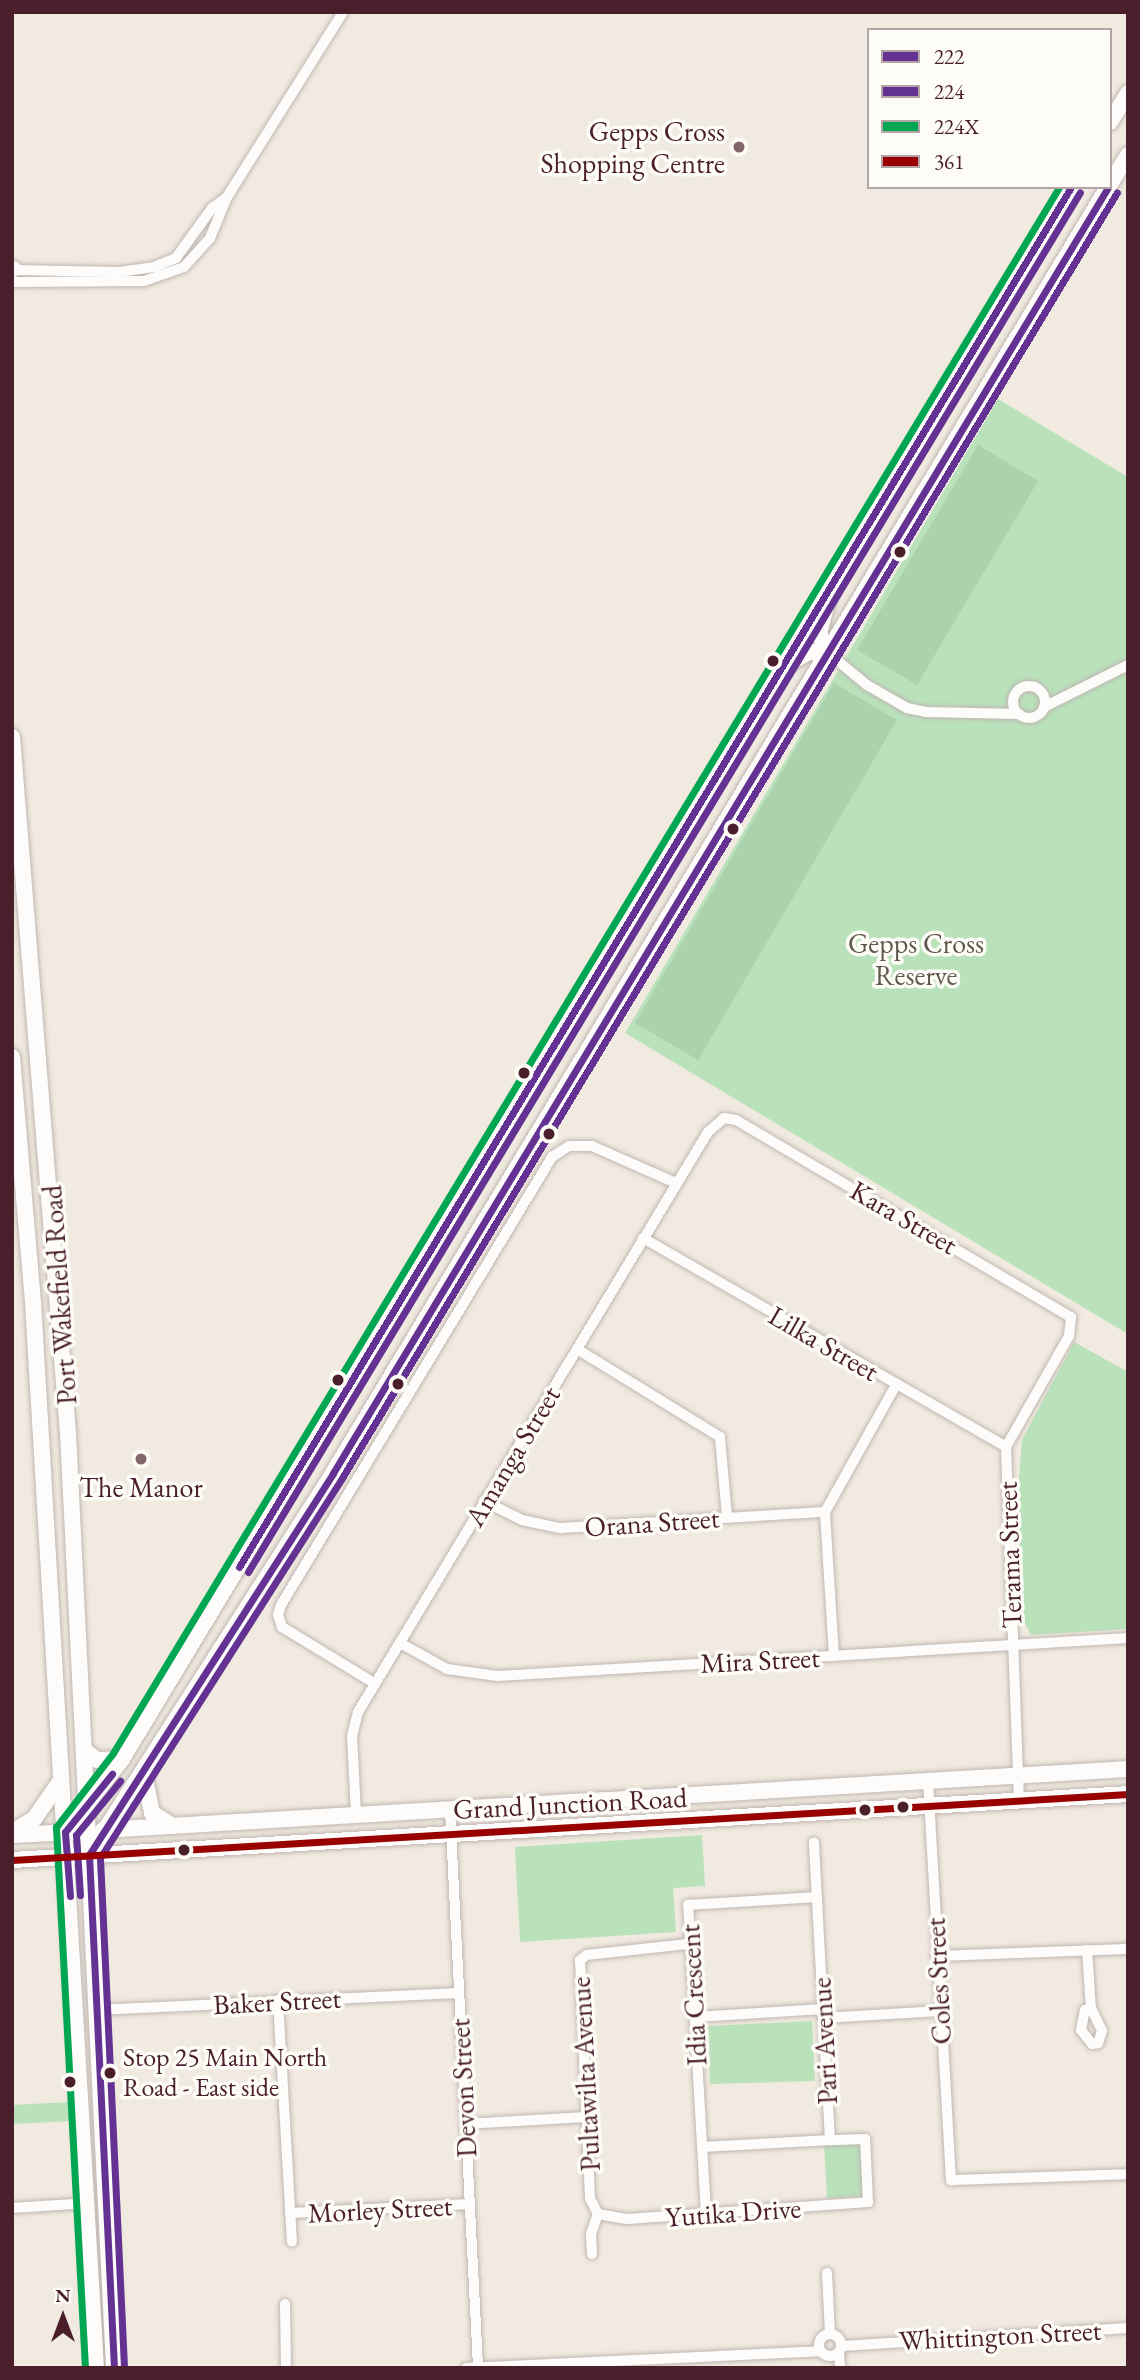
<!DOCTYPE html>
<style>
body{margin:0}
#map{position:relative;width:1140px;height:2380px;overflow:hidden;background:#f1eae0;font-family:"EB Garamond",serif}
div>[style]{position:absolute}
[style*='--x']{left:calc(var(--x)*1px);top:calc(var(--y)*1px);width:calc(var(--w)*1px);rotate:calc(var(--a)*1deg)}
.green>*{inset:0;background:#b9e2bb}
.forest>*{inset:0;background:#abd1ad}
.roads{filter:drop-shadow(0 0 2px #c0b7b2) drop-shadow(0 0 2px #c0b7b2)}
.minor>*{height:10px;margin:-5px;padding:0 5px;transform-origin:5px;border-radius:5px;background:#fdfcfa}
.minor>.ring{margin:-5px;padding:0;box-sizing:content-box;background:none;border:10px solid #fdfcfa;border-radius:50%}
.trunk>*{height:16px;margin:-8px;padding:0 8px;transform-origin:8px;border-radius:8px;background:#fdfcfa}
.bus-1>*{height:7px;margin:-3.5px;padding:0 3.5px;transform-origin:3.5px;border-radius:3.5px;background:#633293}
.bus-2>*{height:7px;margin:-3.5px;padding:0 3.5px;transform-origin:3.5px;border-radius:3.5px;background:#633293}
.bus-3>*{height:7px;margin:-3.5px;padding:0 3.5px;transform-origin:3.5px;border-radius:3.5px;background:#00a651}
.bus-4>*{height:7px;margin:-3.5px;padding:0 3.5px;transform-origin:3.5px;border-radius:3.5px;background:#900}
.dots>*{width:19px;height:19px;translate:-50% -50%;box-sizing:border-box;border:4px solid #fdfcf7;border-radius:50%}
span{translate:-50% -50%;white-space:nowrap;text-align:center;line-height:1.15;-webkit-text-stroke:7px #fdfcf7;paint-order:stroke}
.bus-label{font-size:26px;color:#4a1f2b}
.left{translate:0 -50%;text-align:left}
.poi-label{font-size:28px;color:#4a1f2b}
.right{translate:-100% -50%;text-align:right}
.park-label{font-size:28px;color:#5e584d}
.street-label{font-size:28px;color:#4a1f2b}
.frame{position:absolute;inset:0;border:14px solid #4a1f2b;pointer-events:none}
.legend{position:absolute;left:867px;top:28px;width:245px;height:161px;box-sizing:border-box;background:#fdfcf7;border:2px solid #b5a4a5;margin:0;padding:9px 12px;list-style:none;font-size:21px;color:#4a1f2b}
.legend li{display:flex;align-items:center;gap:14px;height:35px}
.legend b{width:35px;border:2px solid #b5a4a5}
.north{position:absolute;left:28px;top:2282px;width:70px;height:70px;-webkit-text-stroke:5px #fdfcf7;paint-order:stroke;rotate:0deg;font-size:19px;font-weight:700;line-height:28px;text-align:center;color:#4a1f2b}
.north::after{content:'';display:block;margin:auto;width:24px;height:32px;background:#4a1f2b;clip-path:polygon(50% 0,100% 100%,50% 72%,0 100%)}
</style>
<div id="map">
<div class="green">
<div style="clip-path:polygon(998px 399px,1128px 477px,1128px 1334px,625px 1033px)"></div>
<div style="clip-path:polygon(1074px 1342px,1128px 1372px,1128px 1629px,1031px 1635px,1022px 1618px,1018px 1490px,1022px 1440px)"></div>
<div style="clip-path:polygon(702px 1835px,705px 1886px,673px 1888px,676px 1932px,520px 1942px,515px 1847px)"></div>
<div style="clip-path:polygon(812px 2021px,815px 2081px,710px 2084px,708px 2026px)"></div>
<div style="clip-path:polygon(69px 2102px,71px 2121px,13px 2124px,12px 2105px)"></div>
<div style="clip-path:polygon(862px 2142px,865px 2196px,827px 2198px,824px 2144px)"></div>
</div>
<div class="forest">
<div style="clip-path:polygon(978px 445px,1038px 481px,917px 685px,857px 650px)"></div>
<div style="clip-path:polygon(834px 683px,897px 720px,698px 1060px,635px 1023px)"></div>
</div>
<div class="roads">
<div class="minor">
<div style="--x:12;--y:270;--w:107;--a:1.1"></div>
<div style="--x:119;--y:272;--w:35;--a:-8"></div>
<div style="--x:154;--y:267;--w:24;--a:-22"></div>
<div style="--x:176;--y:258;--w:62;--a:-54.2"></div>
<div style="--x:212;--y:208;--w:17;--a:-36"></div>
<div style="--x:12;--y:282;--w:132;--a:-0.4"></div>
<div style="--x:144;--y:281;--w:42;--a:-19.3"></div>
<div style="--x:184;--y:267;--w:39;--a:-48"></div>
<div style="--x:210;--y:238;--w:44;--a:-67.5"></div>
<div style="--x:227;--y:197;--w:218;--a:-57.9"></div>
<div style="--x:827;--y:652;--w:52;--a:39.5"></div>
<div style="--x:867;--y:685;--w:46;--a:29.9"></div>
<div style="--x:907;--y:708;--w:19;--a:12"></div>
<div style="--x:926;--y:712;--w:93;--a:1.2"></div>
<div class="ring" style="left:1013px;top:686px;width:22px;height:22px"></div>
<div style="--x:1044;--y:707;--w:94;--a:-26.6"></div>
<div style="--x:643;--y:1238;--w:419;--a:29.9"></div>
<div style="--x:577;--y:1349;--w:168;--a:31.6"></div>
<div style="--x:720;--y:1437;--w:80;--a:85"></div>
<div style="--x:484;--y:1501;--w:42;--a:26.6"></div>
<div style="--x:522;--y:1520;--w:40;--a:12"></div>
<div style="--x:561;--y:1528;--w:264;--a:-3.5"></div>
<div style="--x:400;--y:1643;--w:54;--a:29"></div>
<div style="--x:447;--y:1669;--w:51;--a:7.8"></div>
<div style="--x:498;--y:1676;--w:631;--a:-3.45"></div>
<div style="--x:834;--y:1656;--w:144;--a:-93.6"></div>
<div style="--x:825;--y:1512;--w:145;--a:-60.8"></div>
<div style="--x:374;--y:1683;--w:108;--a:-148.7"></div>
<div style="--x:282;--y:1627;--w:13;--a:-108"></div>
<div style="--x:278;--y:1615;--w:10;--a:-73"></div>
<div style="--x:281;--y:1605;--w:524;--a:-58.83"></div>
<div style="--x:552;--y:1157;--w:20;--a:-33"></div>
<div style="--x:569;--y:1146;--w:23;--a:0"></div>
<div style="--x:592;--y:1146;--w:92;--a:23.8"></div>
<div style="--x:928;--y:1781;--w:400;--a:86.7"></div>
<div style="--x:951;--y:2180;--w:177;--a:-1.9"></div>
<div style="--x:450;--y:1810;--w:558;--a:87.12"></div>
<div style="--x:356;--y:1814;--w:78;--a:-92.9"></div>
<div style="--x:352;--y:1736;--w:25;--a:-76"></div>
<div style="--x:358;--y:1712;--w:677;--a:-58.89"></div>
<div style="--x:708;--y:1132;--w:21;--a:-41"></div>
<div style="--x:724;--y:1118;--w:12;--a:9"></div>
<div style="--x:736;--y:1120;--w:389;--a:30.5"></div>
<div style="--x:1071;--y:1317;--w:19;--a:96"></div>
<div style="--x:1069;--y:1336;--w:128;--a:119.6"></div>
<div style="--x:1006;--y:1447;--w:353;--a:87.9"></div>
<div style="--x:1087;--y:1950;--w:58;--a:86.1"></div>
<div style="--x:1091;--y:2008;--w:25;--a:64"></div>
<div style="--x:1102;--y:2031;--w:13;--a:108"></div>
<div style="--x:1098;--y:2043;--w:6;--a:171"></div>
<div style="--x:1092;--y:2044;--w:18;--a:-128"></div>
<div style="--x:1081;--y:2030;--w:20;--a:-79"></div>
<div style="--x:1085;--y:2010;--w:6;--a:-18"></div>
<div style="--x:936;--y:1956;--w:192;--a:-2.1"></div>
<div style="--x:278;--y:2000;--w:242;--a:86.7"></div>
<div style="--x:96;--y:2010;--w:363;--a:-2.7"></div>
<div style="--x:695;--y:2017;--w:128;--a:-3.6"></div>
<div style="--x:823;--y:2018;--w:117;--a:-3.4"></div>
<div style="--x:465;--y:2124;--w:121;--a:-3.3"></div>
<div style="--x:702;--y:2147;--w:128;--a:-3.1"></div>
<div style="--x:12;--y:2208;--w:77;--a:-3.7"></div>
<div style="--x:290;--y:2213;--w:179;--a:-2.9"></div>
<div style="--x:598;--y:2214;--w:29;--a:10"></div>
<div style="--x:627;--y:2219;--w:242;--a:-4"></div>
<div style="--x:868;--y:2202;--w:63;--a:-92.7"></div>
<div style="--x:865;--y:2139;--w:35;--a:178"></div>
<div style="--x:830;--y:2140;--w:298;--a:-93.1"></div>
<div style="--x:706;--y:2214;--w:310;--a:-93.3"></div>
<div style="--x:688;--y:1905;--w:129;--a:-3.5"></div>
<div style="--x:592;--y:2254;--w:20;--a:-93"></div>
<div style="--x:591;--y:2234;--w:21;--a:-71"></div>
<div style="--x:598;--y:2214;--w:18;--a:-117"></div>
<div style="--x:590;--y:2198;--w:238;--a:-92.4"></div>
<div style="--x:580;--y:1960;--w:9;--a:-36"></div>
<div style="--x:587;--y:1955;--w:103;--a:-6.2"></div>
<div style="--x:827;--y:2273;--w:61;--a:87.2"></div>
<div style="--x:285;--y:2304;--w:62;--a:89.1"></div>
<div class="ring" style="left:819px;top:2334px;width:12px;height:12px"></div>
<div style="--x:842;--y:2346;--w:287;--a:-3.6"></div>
<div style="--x:839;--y:2352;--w:16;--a:86"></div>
<div style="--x:466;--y:2368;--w:354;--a:-2.7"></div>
</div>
<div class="trunk">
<div style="--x:1110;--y:122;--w:34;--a:-58"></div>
<div style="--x:1110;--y:184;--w:34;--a:-58"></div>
<div style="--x:12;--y:269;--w:1;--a:0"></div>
<div style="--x:827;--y:652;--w:21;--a:-113"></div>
<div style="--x:819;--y:633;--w:39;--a:-75"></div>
<div style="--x:780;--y:668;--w:33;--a:-29"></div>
<div style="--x:809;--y:652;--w:18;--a:0"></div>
<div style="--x:12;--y:737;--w:698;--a:85.4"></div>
<div style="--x:68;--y:1433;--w:936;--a:87.18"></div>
<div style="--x:12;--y:1057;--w:246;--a:85.1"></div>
<div style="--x:33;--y:1302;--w:1068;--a:86.62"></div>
<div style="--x:84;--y:1750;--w:16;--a:38"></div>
<div style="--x:97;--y:1760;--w:25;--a:-2"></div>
<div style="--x:144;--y:1775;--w:39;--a:78"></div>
<div style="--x:152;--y:1813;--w:24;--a:33"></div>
<div style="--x:103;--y:1830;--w:1027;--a:-3.41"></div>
<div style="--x:12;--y:1832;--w:26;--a:-31"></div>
<div style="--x:34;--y:1819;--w:44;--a:-55.2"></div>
<div style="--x:65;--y:1832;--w:93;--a:-52"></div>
<div style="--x:122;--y:1759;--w:1836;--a:-58.88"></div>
<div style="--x:12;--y:1835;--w:62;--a:-2.8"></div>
<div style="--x:89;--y:1855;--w:453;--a:-57.4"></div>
<div style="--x:333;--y:1473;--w:1501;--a:-58.92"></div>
<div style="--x:12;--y:1860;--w:1118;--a:-3.38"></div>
</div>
</div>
<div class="bus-1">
<div style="--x:239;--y:1567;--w:1611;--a:-58.91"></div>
<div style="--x:70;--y:1896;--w:64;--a:-94.5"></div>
<div style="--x:65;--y:1832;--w:75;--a:-51"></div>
<div style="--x:114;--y:2368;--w:514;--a:-92.79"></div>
<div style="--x:89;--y:1855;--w:453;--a:-57.4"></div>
<div style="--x:333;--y:1473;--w:1501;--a:-58.92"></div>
</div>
<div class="bus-2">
<div style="--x:248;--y:1572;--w:1611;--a:-58.91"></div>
<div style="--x:80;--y:1895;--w:60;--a:-93.8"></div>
<div style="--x:76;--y:1835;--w:70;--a:-50.8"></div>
<div style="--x:124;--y:2367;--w:510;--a:-92.7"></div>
<div style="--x:100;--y:1858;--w:451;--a:-57.5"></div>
<div style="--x:342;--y:1478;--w:1501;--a:-58.92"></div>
</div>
<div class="bus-3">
<div style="--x:85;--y:2368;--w:542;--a:-93.07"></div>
<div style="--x:56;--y:1827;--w:93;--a:-52.4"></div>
<div style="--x:113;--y:1753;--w:1830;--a:-58.86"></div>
</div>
<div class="bus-4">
<div style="--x:12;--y:1860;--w:1118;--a:-3.38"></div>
</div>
<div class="dots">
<div style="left:739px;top:147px;background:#84666a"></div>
<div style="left:900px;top:552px;background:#4a1f2b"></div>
<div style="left:773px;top:661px;background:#4a1f2b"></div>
<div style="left:733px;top:829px;background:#4a1f2b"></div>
<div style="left:524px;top:1073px;background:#4a1f2b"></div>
<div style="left:549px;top:1134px;background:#4a1f2b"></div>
<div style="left:338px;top:1380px;background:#4a1f2b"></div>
<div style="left:398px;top:1384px;background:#4a1f2b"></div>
<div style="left:141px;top:1459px;background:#84666a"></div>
<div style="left:903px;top:1807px;background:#4a1f2b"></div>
<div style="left:865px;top:1810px;background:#4a1f2b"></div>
<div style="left:184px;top:1850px;background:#4a1f2b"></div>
<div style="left:110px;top:2073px;background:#4a1f2b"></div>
<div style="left:70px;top:2082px;background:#4a1f2b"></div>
</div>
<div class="bus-label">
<span class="left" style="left:123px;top:2073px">Stop 25 Main North<br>Road - East side</span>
</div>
<div class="poi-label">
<span class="right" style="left:725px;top:147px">Gepps Cross<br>Shopping Centre</span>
<span style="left:141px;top:1487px">The Manor</span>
</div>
<div class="park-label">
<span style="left:916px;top:959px">Gepps Cross<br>Reserve</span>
</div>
<div class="street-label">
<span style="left:904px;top:1217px;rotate:30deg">Kara Street</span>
<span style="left:59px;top:1295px;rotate:-94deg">Port Wakefield Road</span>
<span style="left:824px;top:1343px;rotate:30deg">Lilka Street</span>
<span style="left:512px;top:1456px;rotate:-59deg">Amanga Street</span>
<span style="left:652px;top:1522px;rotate:-4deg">Orana Street</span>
<span style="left:1009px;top:1555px;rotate:-92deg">Terama Street</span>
<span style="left:760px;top:1660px;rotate:-3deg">Mira Street</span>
<span style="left:570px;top:1803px;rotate:-3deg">Grand Junction Road</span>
<span style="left:938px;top:1981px;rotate:-93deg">Coles Street</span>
<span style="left:693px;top:1995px;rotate:-93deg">Idia Crescent</span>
<span style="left:277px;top:2001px;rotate:-3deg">Baker Street</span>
<span style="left:824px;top:2041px;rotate:-93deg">Pari Avenue</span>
<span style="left:585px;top:2074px;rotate:-93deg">Pultawilta Avenue</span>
<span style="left:463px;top:2088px;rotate:-93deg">Devon Street</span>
<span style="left:380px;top:2209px;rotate:-3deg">Morley Street</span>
<span style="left:733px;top:2212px;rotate:-4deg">Yutika Drive</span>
<span style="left:1000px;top:2335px;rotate:-3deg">Whittington Street</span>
</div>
<div class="frame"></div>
<ul class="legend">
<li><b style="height:9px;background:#633293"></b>222</li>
<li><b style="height:9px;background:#633293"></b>224</li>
<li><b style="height:9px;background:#00a651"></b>224X</li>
<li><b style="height:9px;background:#900"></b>361</li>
</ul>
<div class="north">N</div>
</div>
